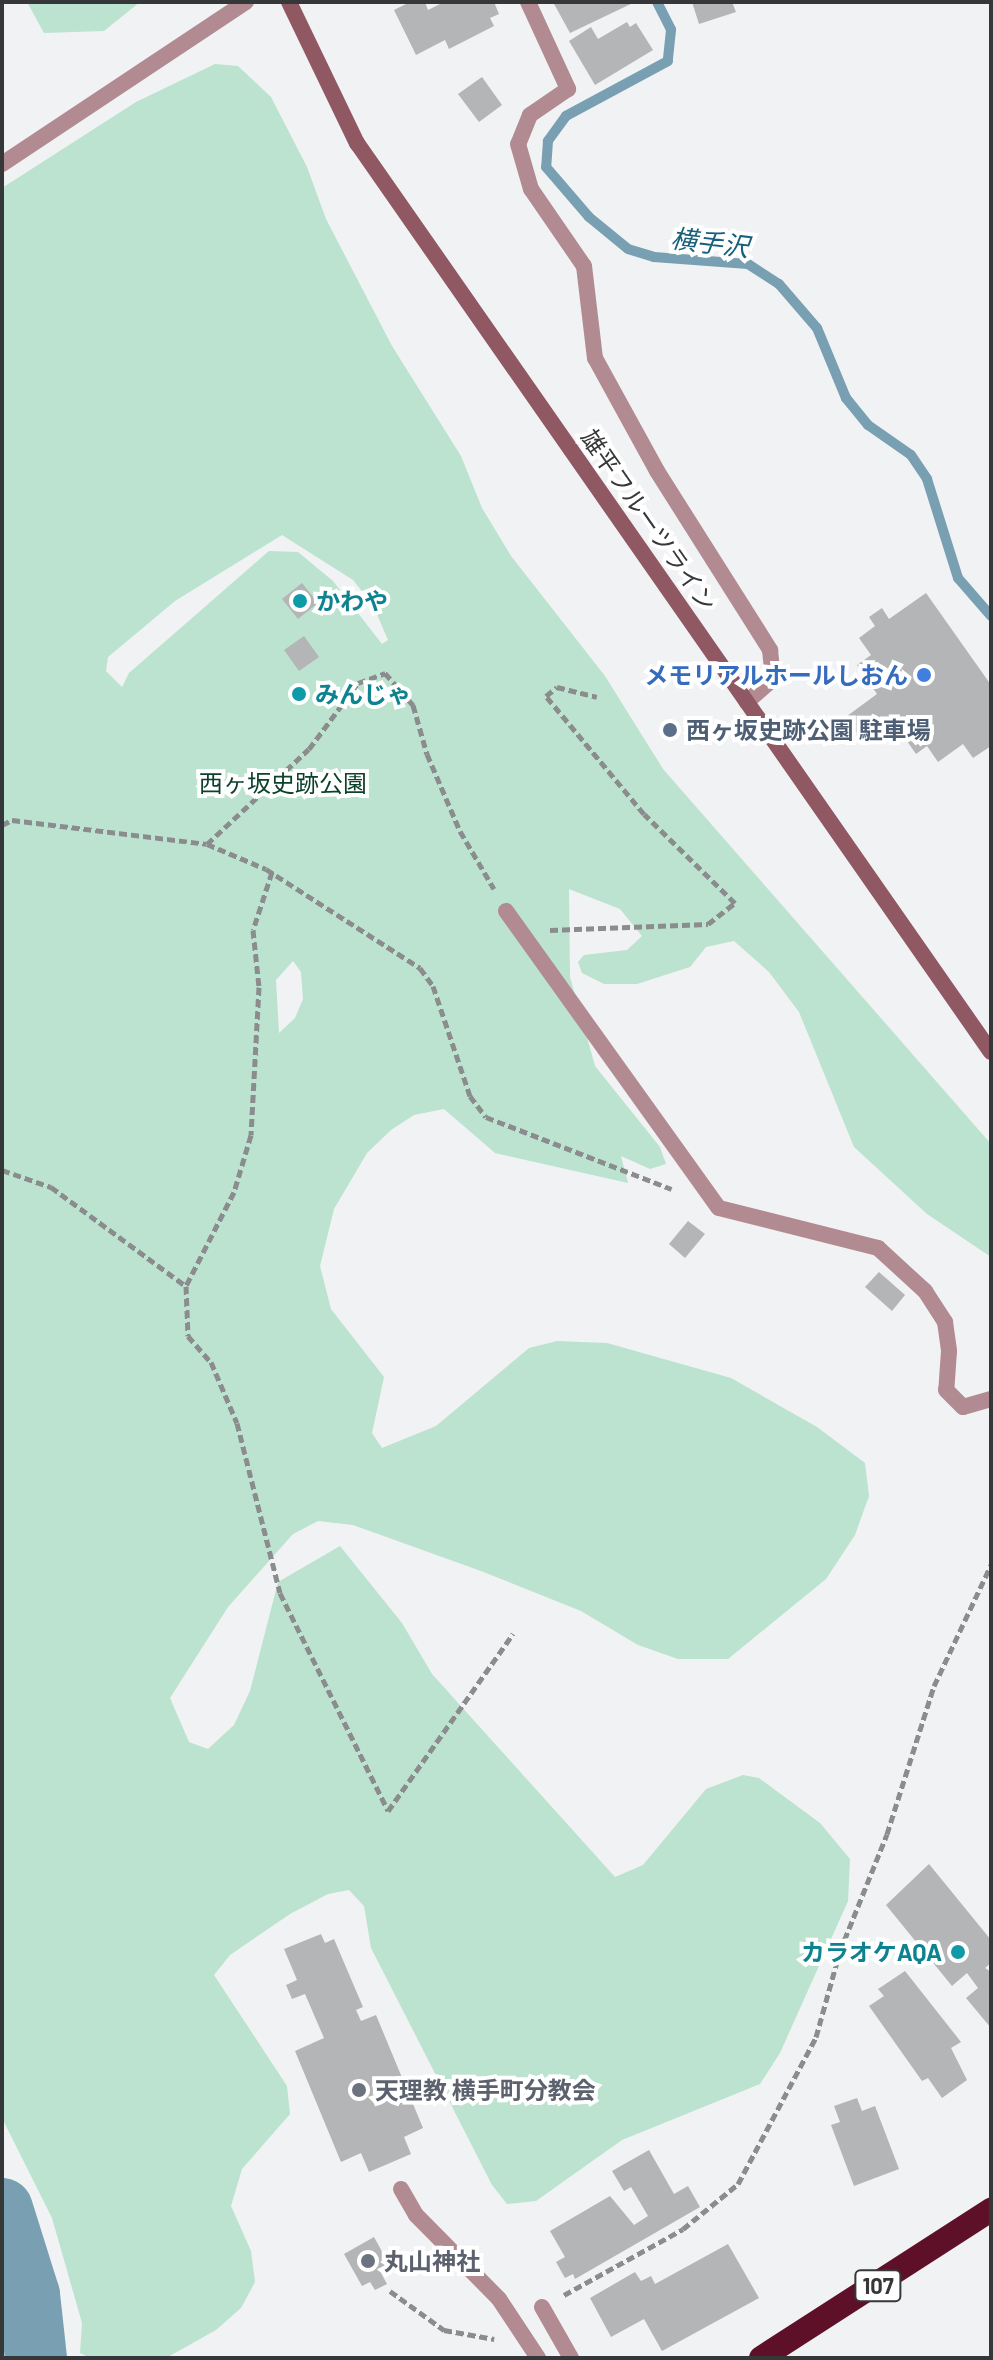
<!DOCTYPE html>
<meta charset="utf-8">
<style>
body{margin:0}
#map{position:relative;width:993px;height:2360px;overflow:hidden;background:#f0f2f4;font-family:Barlow,"Noto Sans JP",sans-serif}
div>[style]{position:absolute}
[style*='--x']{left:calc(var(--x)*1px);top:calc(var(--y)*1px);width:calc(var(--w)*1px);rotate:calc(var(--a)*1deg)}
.green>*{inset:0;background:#bce3cf}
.stream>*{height:10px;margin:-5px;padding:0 5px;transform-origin:5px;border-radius:5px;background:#789fb2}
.river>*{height:62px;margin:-31px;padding:0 31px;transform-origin:31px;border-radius:31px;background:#789fb2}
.building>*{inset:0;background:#b3b5b7}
.path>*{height:5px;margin-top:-2.5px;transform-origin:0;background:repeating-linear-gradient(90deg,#8b8c8e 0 8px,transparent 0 12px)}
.street>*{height:16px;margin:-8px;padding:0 8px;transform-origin:8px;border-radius:8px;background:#b28a91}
.secondary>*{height:16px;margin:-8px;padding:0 8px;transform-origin:8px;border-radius:8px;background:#905863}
.highway>*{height:24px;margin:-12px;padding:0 12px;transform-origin:12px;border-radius:12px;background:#5f1029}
.dots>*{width:22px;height:22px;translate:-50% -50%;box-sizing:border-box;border:4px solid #fff;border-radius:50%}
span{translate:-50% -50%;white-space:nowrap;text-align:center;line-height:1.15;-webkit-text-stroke:8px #fff;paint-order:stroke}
.shield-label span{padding:2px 6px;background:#fff;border:2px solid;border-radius:6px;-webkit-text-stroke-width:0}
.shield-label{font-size:22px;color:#363738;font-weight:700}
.street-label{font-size:24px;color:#363738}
.culture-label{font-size:24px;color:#0d838f;font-weight:700}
.left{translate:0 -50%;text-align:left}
.right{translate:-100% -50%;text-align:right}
.shop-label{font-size:24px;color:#366cbe;font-weight:700}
.service-label{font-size:24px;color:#4e5e75;font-weight:700}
.park-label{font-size:24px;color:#0d412d}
.worship-label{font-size:24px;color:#5b616d;font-weight:700}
.water-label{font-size:26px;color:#17607b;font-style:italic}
.frame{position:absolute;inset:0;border:4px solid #363738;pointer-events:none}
</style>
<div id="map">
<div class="green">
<div style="clip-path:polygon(27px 2px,140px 2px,104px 31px,44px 33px)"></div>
<div style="clip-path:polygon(evenodd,215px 64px,238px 66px,271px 97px,307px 167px,326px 219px,392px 346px,461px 456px,482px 508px,511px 556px,605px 676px,663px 769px,991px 1144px,991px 1257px,927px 1214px,854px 1147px,799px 1012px,769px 972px,734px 941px,706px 947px,690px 967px,637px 984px,604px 984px,582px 973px,578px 962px,584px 955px,627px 950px,642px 936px,620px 909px,569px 889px,570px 977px,595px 1066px,660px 1147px,666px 1164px,650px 1169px,621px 1156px,628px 1183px,495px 1153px,444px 1109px,414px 1115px,391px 1130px,367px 1153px,334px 1209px,320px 1266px,331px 1309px,384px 1377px,372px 1433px,382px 1448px,436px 1426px,529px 1348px,557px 1341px,607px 1343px,731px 1378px,817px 1427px,865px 1463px,869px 1496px,855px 1535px,826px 1579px,728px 1659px,678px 1659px,638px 1645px,581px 1611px,481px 1571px,353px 1525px,318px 1521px,293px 1534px,228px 1607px,170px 1698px,189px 1742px,208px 1749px,234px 1725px,250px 1691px,278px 1582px,340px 1546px,402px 1623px,432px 1674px,615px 1877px,643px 1865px,706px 1789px,743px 1775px,759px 1778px,820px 1823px,850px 1859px,848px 1901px,780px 2053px,760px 2084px,622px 2140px,536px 2201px,507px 2204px,492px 2185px,371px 1948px,364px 1906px,349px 1890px,328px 1894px,290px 1914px,230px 1955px,214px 1975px,287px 2086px,290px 2114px,242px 2169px,231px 2206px,251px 2251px,255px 2282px,241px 2308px,216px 2330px,166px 2358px,90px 2358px,80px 2353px,82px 2323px,52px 2218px,2px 2118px,2px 188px,136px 102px,215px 64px,282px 535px,353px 580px,373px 605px,388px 640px,382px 644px,333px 581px,298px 552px,269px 551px,129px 673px,122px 687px,106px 671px,108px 657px,175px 601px,282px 535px,215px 64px,293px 961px,301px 972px,303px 999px,295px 1018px,279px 1033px,276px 980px,293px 961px)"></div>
</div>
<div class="stream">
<div style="--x:657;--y:2;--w:31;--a:63"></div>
<div style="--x:671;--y:30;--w:31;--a:96"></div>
<div style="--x:668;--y:61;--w:116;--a:151.7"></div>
<div style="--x:566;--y:116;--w:31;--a:126"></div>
<div style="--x:548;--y:141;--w:26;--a:94"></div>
<div style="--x:546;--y:167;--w:66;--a:49.3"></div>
<div style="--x:589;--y:217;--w:50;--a:39.4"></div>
<div style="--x:628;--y:249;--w:27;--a:17"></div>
<div style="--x:654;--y:257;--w:94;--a:4.3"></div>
<div style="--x:748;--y:264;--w:37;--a:33"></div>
<div style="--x:779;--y:284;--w:58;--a:49.2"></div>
<div style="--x:817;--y:328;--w:76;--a:67.5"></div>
<div style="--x:846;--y:398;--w:35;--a:51"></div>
<div style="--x:868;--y:425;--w:52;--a:34.9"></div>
<div style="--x:911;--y:455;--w:29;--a:56"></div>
<div style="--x:927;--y:479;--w:104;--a:72.6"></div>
<div style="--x:958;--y:578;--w:50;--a:49"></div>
</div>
<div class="river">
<div style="--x:2;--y:2209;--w:90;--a:72.6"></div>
<div style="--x:29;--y:2295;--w:63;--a:83.7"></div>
</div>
<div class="building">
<div style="clip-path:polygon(410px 2px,425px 2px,428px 10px,444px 2px,494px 2px,499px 14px,490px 18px,494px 26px,449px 49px,445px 40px,416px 55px,394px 10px)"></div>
<div style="clip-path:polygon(553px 2px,635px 2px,570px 33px)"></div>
<div style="clip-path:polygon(692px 2px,732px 2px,736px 12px,699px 24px)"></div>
<div style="clip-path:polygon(627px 22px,630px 27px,636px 23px,653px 50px,595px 85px,569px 41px,591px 27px,598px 39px)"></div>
<div style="clip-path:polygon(482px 77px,502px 105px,479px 122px,458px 94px)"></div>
<div style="clip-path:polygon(302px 583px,318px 603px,298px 619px,282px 599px)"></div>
<div style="clip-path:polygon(926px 593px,991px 685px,991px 746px,973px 758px,963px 744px,938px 762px,927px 746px,916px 754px,893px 721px,860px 743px,843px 719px,877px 694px,857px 665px,871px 655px,859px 638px,875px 626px,869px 617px,882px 608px,889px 619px)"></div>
<div style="clip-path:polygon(304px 636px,319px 657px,299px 671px,284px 650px)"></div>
<div style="clip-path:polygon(302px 683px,306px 702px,296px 704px,292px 685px)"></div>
<div style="clip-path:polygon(688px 1221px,705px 1234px,685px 1258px,669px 1244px)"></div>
<div style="clip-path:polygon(879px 1272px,905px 1295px,892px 1311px,865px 1287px)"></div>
<div style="clip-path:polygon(929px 1864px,991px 1940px,991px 1963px,985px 1968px,991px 1972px,991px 2028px,966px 1998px,978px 1988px,967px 1973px,952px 1986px,886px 1905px)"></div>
<div style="clip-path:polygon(321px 1934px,325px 1943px,334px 1939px,363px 2007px,356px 2010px,361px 2021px,376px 2015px,423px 2128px,404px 2137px,411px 2154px,369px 2172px,361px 2153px,341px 2162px,295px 2051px,324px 2038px,305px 1994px,292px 1999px,286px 1985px,297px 1980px,284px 1949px)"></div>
<div style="clip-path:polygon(905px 1971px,961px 2042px,951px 2048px,967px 2080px,942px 2098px,928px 2078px,922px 2081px,869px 2006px,884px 1996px,878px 1989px)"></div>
<div style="clip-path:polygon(857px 2098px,862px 2111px,875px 2106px,899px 2169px,854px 2186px,831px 2125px,840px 2122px,834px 2106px)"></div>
<div style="clip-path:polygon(649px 2150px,674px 2194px,688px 2186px,700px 2207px,575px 2279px,573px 2274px,565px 2278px,556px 2262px,565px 2257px,550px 2231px,610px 2196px,634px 2225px,648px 2216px,631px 2187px,624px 2191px,612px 2171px)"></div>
<div style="clip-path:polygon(374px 2237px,391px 2268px,381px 2273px,387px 2284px,375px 2290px,370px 2282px,362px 2286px,344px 2254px)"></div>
<div style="clip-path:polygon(728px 2244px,759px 2298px,662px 2351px,644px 2319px,611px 2337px,590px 2298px,635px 2272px,641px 2281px,651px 2276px,655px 2284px)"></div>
</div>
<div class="path">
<div style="--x:2;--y:825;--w:11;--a:-27"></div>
<div style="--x:12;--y:820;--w:196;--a:7"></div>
<div style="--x:207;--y:844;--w:139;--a:-43"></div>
<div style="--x:309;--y:749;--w:82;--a:-53.4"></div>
<div style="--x:358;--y:683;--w:29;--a:-20"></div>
<div style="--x:385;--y:673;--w:43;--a:48.8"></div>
<div style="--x:413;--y:705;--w:51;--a:74.1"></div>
<div style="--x:427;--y:754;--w:84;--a:66.8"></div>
<div style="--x:460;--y:831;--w:67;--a:59.6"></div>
<div style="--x:207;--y:844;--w:64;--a:23"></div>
<div style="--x:266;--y:869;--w:183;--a:32.7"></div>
<div style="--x:420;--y:968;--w:22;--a:54"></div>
<div style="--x:433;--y:986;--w:116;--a:71.4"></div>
<div style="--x:470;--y:1096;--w:26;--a:53"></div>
<div style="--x:486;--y:1117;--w:199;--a:21.2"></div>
<div style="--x:272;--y:872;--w:61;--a:108.1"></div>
<div style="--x:253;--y:930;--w:57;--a:84"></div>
<div style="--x:259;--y:987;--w:148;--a:93.1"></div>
<div style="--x:251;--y:1135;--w:59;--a:106.6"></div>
<div style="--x:234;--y:1192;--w:106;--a:117.1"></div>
<div style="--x:186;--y:1286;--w:50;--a:87.7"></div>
<div style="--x:188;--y:1336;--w:35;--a:49"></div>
<div style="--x:211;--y:1362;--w:66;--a:66.9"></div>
<div style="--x:237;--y:1423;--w:175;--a:75.8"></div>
<div style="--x:280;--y:1593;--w:243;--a:63.6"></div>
<div style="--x:388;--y:1811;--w:217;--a:-54.8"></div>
<div style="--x:550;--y:930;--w:158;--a:-2.2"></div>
<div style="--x:708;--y:924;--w:34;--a:-38"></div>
<div style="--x:735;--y:903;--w:127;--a:-135.6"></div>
<div style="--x:644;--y:814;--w:153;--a:-129.7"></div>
<div style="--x:546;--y:696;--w:14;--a:-39"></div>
<div style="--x:557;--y:687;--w:41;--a:14"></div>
<div style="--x:2;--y:1170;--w:52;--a:19.1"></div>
<div style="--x:51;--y:1187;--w:167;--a:36.3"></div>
<div style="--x:390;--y:2291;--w:67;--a:35.8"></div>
<div style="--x:444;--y:2330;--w:51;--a:10.2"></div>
<div style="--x:564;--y:2295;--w:136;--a:-29"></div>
<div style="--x:683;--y:2229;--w:71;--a:-39.3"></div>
<div style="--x:738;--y:2184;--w:166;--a:-62"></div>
<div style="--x:816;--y:2037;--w:89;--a:-74.4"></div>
<div style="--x:840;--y:1951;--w:126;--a:-68.1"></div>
<div style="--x:887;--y:1834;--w:155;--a:-72.4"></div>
<div style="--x:934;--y:1686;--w:134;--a:-64.8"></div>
</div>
<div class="street">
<div style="--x:528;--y:2;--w:96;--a:65.3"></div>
<div style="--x:568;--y:89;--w:46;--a:145.6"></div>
<div style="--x:530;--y:115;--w:31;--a:112"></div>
<div style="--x:518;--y:144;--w:47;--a:73.9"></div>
<div style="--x:531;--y:189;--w:93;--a:55.5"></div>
<div style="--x:584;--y:266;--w:93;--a:83.2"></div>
<div style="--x:595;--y:358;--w:129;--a:61.2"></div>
<div style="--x:657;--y:471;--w:212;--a:57.7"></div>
<div style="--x:770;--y:650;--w:29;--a:84"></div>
<div style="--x:773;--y:679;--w:35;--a:139"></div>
<div style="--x:2;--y:164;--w:293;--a:-33.6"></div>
<div style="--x:506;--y:911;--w:365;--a:54.4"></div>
<div style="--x:719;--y:1208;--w:164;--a:14.1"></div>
<div style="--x:878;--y:1248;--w:64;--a:42.5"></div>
<div style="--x:925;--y:1291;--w:37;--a:57"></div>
<div style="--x:945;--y:1322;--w:29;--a:82"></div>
<div style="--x:949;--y:1351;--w:39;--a:94"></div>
<div style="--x:946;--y:1390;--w:24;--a:45"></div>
<div style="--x:963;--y:1407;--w:29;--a:-16"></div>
<div style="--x:401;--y:2189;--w:30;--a:60"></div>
<div style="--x:416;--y:2215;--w:118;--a:45.3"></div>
<div style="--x:499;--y:2299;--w:71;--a:56.5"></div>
<div style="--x:542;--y:2307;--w:59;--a:60.4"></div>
</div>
<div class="secondary">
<div style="--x:289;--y:2;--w:157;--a:64.3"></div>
<div style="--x:357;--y:143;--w:1108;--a:55.11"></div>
</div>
<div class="highway">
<div style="--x:761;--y:2358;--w:274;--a:-32.8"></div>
</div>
<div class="dots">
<div style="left:300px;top:601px;background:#0f9aa8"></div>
<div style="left:924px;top:675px;background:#3f7fe0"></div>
<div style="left:299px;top:694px;background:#0f9aa8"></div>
<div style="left:670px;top:730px;background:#5c6f8a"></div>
<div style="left:958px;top:1952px;background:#0f9aa8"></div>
<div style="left:359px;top:2090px;background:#6b7280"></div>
<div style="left:368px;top:2261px;background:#6b7280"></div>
</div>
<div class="shield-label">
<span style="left:878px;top:2286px">107</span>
</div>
<div class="street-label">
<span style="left:649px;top:520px;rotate:55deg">雄平フルーツライン</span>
</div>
<div class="culture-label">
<span class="left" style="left:316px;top:601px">かわや</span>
<span class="left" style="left:315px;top:694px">みんじゃ</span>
<span class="right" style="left:942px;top:1952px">カラオケAQA</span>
</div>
<div class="shop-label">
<span class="right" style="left:908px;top:675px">メモリアルホールしおん</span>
</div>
<div class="service-label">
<span class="left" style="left:686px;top:730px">西ヶ坂史跡公園 駐車場</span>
</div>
<div class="park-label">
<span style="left:283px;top:783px">西ヶ坂史跡公園</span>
</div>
<div class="worship-label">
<span class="left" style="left:375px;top:2090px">天理教 横手町分教会</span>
<span class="left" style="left:384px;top:2261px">丸山神社</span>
</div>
<div class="water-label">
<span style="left:710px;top:242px;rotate:7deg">横手沢</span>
</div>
<div class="frame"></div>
</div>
